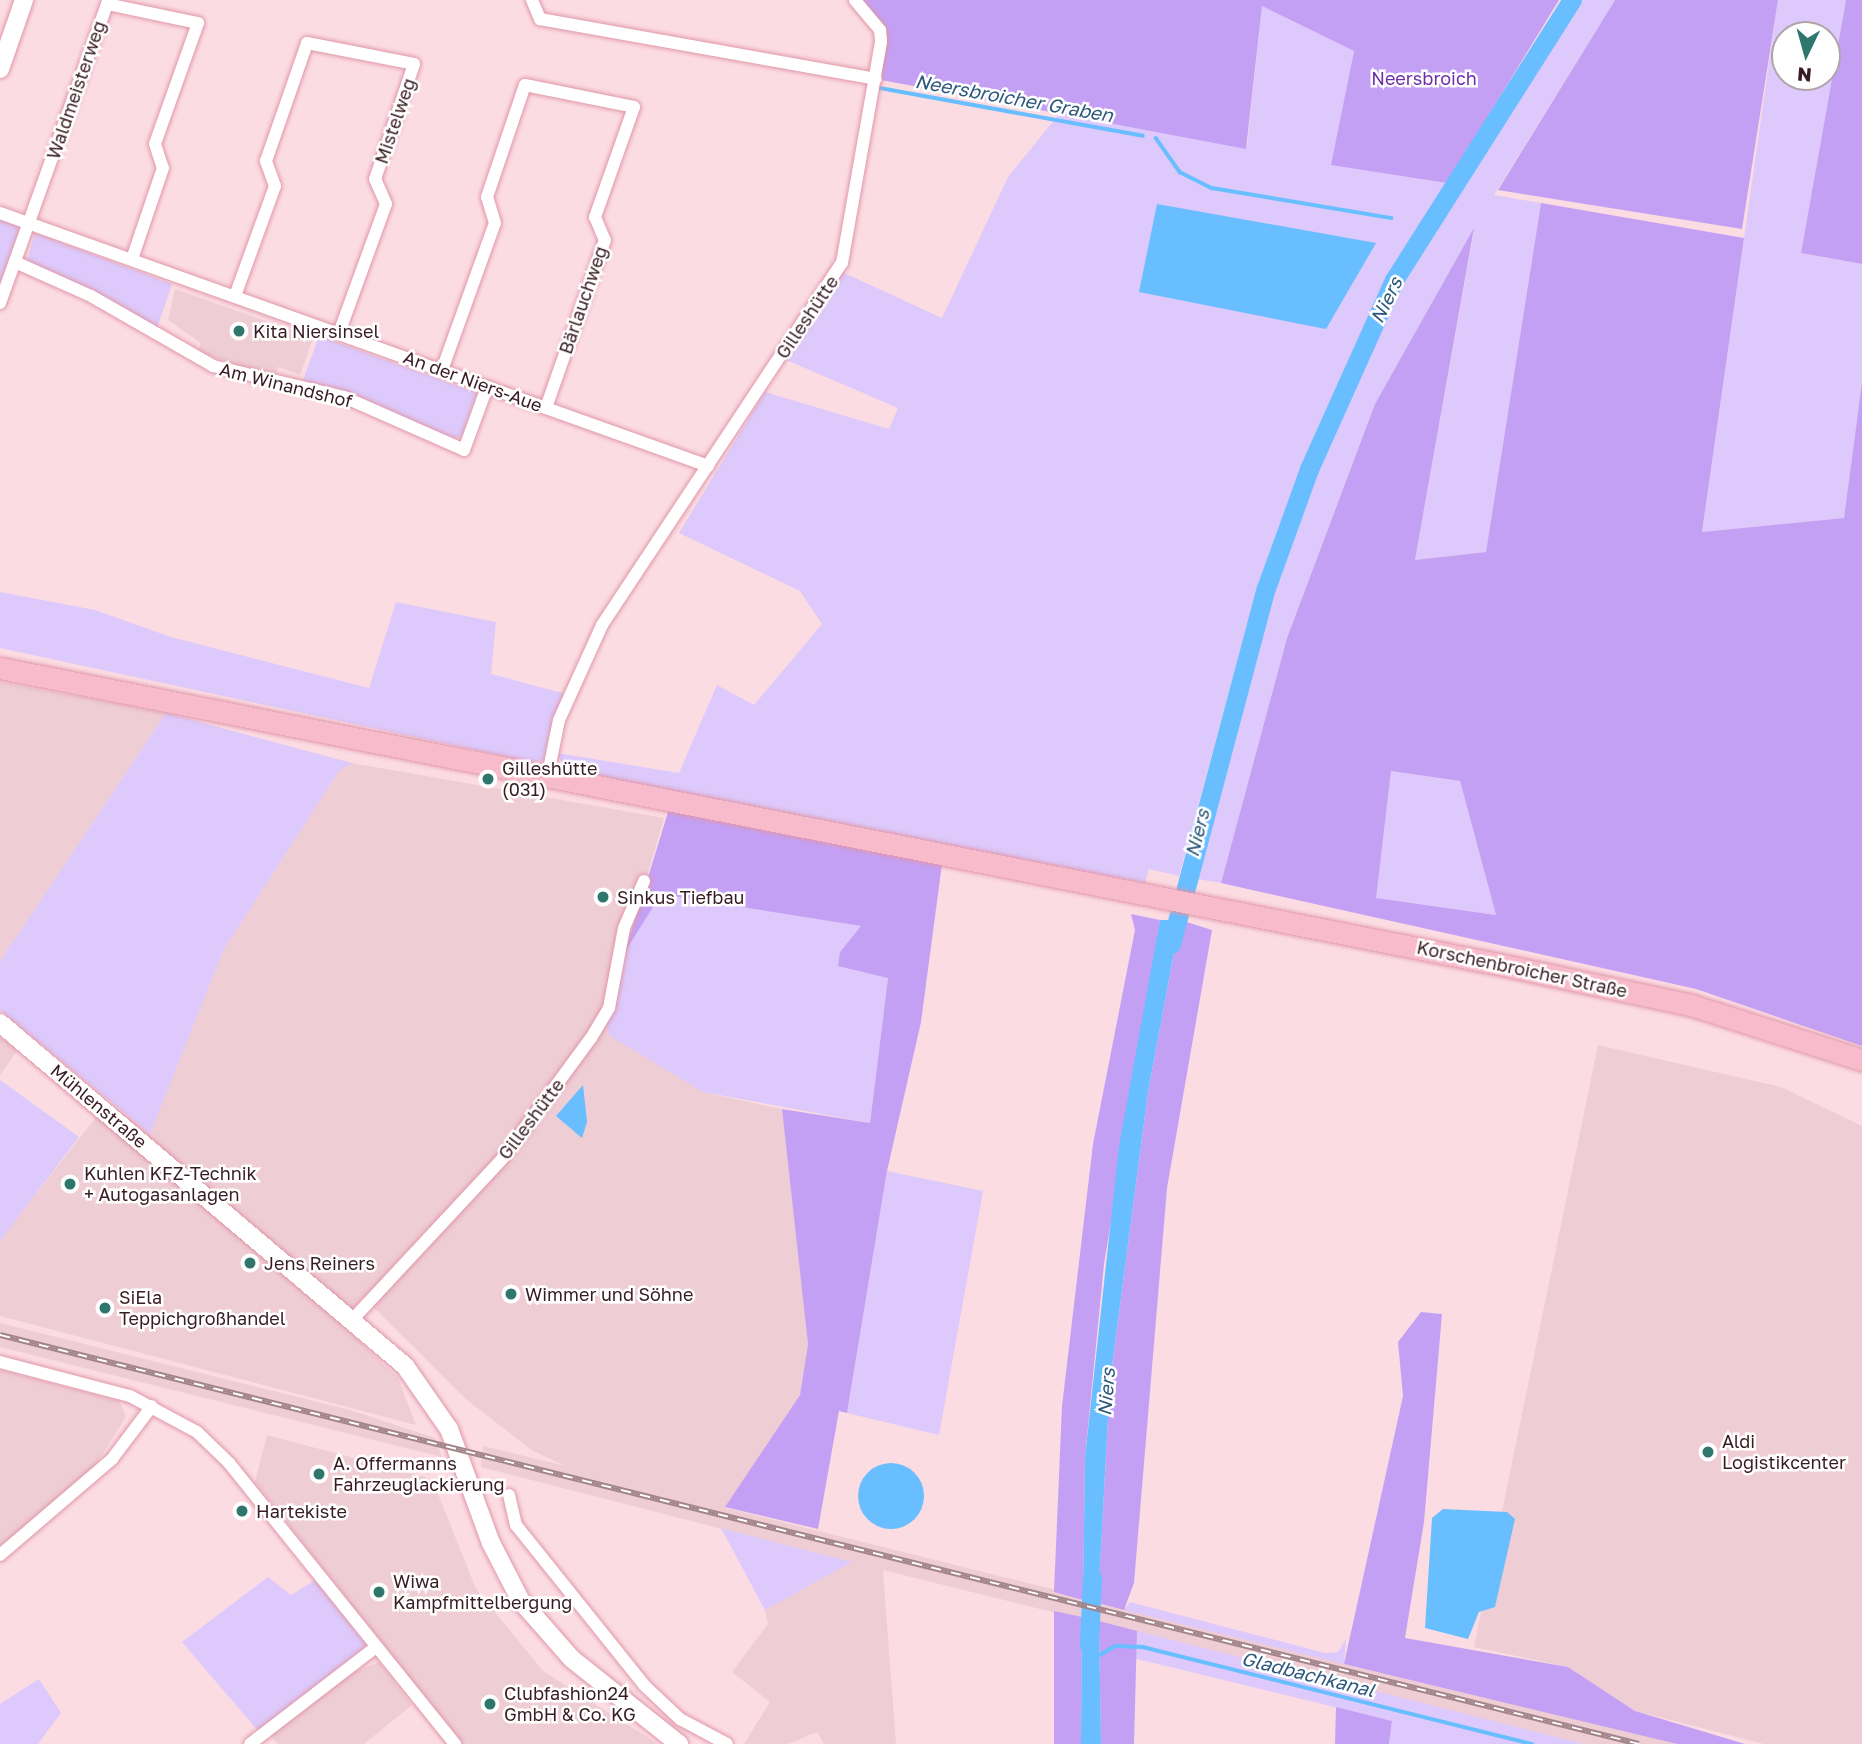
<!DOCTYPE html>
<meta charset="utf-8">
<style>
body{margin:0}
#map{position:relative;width:1862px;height:1744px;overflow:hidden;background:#fcdce3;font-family:"Golos Text",sans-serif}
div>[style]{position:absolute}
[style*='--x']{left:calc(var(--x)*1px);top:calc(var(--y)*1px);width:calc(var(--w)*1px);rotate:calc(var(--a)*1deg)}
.built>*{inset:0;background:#efcdd5}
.green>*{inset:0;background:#ddc9fb}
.forest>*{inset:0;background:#c4a0f5}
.water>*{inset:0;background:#68beff}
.round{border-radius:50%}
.stream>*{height:3.5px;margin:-1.75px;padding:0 1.75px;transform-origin:1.75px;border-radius:1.75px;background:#68beff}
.river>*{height:19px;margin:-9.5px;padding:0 9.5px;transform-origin:9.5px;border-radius:9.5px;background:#68beff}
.roads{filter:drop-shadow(0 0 2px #e097a9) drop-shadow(0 0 2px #e097a9)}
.street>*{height:12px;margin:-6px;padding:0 6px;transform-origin:6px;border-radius:6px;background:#fff}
.secondary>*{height:18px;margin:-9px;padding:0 9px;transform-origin:9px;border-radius:9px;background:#fff}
.primary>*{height:21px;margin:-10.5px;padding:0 10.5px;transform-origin:10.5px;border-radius:10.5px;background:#f8bbcc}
.rail>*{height:6px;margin-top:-3px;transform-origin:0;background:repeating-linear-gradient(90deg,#fff 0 10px,#a2848b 0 20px);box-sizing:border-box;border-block:2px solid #a2848b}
.dots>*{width:19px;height:19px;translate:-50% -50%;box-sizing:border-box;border:4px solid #fff;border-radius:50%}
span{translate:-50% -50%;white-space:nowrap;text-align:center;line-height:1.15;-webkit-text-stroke:5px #fff;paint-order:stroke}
.park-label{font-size:18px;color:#6d2ea9}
.street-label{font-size:18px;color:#381c24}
.poi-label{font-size:18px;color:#381c24}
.left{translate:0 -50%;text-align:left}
.water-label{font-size:19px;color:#2c597b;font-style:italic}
.north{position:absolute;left:1771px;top:21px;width:70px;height:70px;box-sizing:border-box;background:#fff;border:2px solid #afa4a7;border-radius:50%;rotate:185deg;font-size:19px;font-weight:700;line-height:28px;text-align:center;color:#381c24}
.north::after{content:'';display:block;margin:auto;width:24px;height:32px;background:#2f766c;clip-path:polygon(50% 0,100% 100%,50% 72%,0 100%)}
</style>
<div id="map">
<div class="built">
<div style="clip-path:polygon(175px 289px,313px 338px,300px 375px,278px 367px,275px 377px,198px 352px,201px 343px,168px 320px)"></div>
<div style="clip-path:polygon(0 682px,166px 713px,0 961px)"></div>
<div style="clip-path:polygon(352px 763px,664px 818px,625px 952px,703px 1092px,782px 1109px,802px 1262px,808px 1344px,800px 1395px,726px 1508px,1677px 1744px,1584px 1744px,883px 1570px,896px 1744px,824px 1744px,817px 1732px,788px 1744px,744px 1744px,770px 1702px,732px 1672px,768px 1624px,765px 1610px,851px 1562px,481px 1467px,483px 1446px,566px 1466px,533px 1451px,467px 1400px,363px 1297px,341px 1324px,398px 1378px,416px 1425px,0 1316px,0 1240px,108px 1102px,150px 1133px,223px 951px,339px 771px)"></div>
<div style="clip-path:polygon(0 1037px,17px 1051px,0 1075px)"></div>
<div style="clip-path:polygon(1598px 1045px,1781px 1087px,1862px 1126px,1862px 1744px,1764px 1744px,1635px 1711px,1568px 1667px,1474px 1647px)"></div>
<div style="clip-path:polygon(0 1323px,350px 1410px,435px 1438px,442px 1457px,0 1347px)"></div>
<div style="clip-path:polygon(0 1370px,119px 1401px,126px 1417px,82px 1486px,0 1550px)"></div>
<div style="clip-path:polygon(267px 1435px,425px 1477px,434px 1484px,476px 1589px,543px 1671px,658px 1744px,461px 1744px,255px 1482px)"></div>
<div style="clip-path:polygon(379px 1662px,412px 1705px,364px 1744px,278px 1744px,270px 1735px,346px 1675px)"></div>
</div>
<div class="green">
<div style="clip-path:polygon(1577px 0,1615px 0,1494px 195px,1541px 203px,1486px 552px,1415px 560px,1474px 231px,1375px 404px,1287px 638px,1221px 883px,1191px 878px,1264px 612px,1345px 398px,1400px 287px)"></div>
<div style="clip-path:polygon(evenodd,1778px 0,1846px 0,1801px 253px,1862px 264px,1862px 382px,1844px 518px,1702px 532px,1778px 0,1785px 35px,1827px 35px,1827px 77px,1785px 77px,1785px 35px)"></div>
<div style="clip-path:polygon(1262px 6px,1354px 51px,1332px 163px,1447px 183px,1388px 283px,1286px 509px,1247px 624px,1179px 876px,1149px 869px,1145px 883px,566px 772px,557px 753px,679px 773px,717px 685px,754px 705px,822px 624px,800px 591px,679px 533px,765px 392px,889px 429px,898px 408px,786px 360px,842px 272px,942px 318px,1008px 177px,1059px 114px,1247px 147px)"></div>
<div style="clip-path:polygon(0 219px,20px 227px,0 287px)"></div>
<div style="clip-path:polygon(35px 233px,172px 284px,157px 328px,27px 262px)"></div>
<div style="clip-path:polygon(319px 336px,477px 393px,462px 436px,449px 440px,302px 383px)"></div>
<div style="clip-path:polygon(0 592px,95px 610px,171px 637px,369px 688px,396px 602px,496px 622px,491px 674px,566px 694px,548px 736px,547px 760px,531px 762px,0 648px)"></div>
<div style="clip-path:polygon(166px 713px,352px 763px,339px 771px,223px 951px,150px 1134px,0 1010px,0 961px)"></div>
<div style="clip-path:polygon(1391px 771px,1460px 781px,1496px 915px,1375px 898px)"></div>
<div style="clip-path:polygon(660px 893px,862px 926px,840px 952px,888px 978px,870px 1123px,703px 1092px,610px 1036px,604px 1018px,625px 952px)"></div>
<div style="clip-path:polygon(0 1080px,79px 1137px,0 1241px)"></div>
<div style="clip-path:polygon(887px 1171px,983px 1191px,939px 1435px,847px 1413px)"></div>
<div style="clip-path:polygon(721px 1528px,790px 1546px,852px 1562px,765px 1610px)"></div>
<div style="clip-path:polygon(268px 1577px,291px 1595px,317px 1579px,365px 1639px,366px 1651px,259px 1732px,182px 1642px)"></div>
<div style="clip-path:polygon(1130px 1602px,1325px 1653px,1338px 1652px,1346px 1639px,1344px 1664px,1124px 1610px)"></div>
<div style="clip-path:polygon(1137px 1631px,1584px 1744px,1389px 1744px,1392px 1721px,1133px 1658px)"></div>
<div style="clip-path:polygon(39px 1679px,61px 1713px,38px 1744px,0 1744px,0 1704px)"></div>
</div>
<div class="forest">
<div style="clip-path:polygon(855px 0,1559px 0,1447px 183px,1331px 165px,1354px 51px,1262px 6px,1246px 149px,876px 79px,881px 34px)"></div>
<div style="clip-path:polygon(1615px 0,1778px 0,1742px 229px,1498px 190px)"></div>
<div style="clip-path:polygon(1846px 0,1862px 0,1862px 264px,1801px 253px)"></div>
<div style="clip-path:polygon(evenodd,1541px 203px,1744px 238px,1702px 532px,1844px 518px,1862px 382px,1862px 1046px,1696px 989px,1221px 883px,1287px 638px,1375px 404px,1474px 228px,1415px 560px,1486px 552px,1541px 203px,1391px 771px,1460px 781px,1496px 915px,1376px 898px,1391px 771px)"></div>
<div style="clip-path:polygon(669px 809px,942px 864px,921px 1022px,887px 1171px,847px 1413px,839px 1411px,818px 1529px,725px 1507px,800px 1395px,808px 1344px,782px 1109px,870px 1123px,888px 978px,838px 966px,840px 952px,861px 926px,661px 894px,625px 952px)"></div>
<div style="clip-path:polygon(1131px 914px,1160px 920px,1104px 1264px,1085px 1457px,1083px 1600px,1054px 1592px,1062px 1406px,1093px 1144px,1135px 930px)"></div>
<div style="clip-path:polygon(1180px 920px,1212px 930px,1167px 1188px,1134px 1583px,1124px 1610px,1098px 1603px,1110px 1381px,1148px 1092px)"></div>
<div style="clip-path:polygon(1421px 1312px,1442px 1314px,1424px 1522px,1405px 1638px,1568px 1667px,1635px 1711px,1745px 1744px,1677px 1744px,1344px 1664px,1403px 1396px,1398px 1342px)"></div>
<div style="clip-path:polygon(1054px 1611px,1082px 1617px,1081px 1744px,1054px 1744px)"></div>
<div style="clip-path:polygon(1099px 1621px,1137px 1631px,1134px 1744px,1101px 1744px)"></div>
<div style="clip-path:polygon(1336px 1707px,1392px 1721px,1389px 1744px,1335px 1744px)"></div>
</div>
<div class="water">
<div style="clip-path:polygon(1157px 204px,1376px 243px,1326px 329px,1139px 292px)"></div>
<div style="clip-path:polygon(1160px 920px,1180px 920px,1148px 1092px,1110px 1381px,1098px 1603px,1083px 1600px,1085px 1457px,1119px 1146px)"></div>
<div style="clip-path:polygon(583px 1085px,587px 1122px,582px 1138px,556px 1116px)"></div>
<div class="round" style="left:858px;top:1463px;width:66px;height:66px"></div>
<div style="clip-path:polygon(1443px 1509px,1507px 1512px,1515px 1519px,1495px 1607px,1479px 1612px,1468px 1639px,1425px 1628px,1432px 1518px)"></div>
<div style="clip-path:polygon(1082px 1617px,1099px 1621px,1101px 1744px,1081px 1744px)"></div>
</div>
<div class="stream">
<div style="--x:880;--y:88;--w:267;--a:10.3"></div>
<div style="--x:1156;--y:138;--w:42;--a:54.8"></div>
<div style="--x:1180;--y:172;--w:36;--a:27"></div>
<div style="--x:1212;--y:188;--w:182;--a:9.5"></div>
<div style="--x:1418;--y:233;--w:4;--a:34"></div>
<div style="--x:1098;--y:1656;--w:20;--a:-30"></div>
<div style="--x:1115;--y:1646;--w:28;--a:2"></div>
<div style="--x:1143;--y:1647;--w:401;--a:14"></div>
</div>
<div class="river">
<div style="--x:1171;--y:944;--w:368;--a:-75.1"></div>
<div style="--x:1266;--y:588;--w:127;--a:-70.1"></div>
<div style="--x:1309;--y:469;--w:207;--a:-65.8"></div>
<div style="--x:1394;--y:280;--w:332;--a:-57.6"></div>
<div style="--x:1089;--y:1645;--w:68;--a:-87.5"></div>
</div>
<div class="roads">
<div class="street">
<div style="--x:532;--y:0;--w:21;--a:67"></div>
<div style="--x:540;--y:19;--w:341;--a:10.1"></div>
<div style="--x:0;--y:213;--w:752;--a:19.66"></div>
<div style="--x:15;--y:262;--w:83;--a:24.1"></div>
<div style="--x:91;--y:296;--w:141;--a:29.8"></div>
<div style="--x:213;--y:366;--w:135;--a:13.3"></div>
<div style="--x:344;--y:397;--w:131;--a:23.8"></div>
<div style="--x:464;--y:450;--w:67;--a:-69.9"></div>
<div style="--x:235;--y:296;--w:117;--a:-70"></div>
<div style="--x:275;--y:186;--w:27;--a:-110"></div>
<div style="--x:266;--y:161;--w:125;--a:-70.8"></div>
<div style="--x:307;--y:43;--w:109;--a:11.1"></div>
<div style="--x:414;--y:64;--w:121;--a:108.7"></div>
<div style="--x:375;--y:179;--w:27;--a:66"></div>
<div style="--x:386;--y:204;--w:137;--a:110"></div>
<div style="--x:0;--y:303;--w:318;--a:-70.3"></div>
<div style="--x:107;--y:4;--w:93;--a:11.8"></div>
<div style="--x:198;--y:23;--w:128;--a:109.6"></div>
<div style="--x:155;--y:144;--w:25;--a:72"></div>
<div style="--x:163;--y:168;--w:96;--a:108.8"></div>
<div style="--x:442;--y:370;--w:156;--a:-70.2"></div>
<div style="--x:495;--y:223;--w:27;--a:-107"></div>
<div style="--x:487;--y:197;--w:118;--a:-71.3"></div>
<div style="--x:525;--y:85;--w:111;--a:11.4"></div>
<div style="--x:634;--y:107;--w:117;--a:109.5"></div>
<div style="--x:595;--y:217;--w:25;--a:67"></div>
<div style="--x:605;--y:240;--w:178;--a:109.4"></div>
<div style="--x:548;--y:774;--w:55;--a:-78.5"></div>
<div style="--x:559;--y:720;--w:104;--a:-65.6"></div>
<div style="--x:602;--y:625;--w:434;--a:-56.5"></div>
<div style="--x:842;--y:263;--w:225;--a:-80"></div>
<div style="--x:881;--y:41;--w:11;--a:-95"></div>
<div style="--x:880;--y:30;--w:39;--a:-130"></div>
<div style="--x:353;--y:1319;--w:219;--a:-47"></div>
<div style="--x:502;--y:1159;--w:150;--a:-53.7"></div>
<div style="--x:591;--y:1038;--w:35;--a:-59"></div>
<div style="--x:609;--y:1008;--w:81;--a:-79.4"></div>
<div style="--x:624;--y:928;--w:51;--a:-66.9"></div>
<div style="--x:0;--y:1362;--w:134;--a:14.7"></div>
<div style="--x:130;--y:1396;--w:76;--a:28.2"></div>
<div style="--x:197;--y:1432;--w:45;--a:44.1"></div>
<div style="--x:229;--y:1463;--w:361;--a:51.2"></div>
<div style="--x:509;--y:1495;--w:31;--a:77"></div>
<div style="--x:516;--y:1525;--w:205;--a:51.3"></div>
<div style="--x:644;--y:1685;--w:50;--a:43.4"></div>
<div style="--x:680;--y:1719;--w:53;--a:28"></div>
<div style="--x:0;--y:1555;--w:148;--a:-40.6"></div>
<div style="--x:112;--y:1459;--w:66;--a:-53"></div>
<div style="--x:250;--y:1744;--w:159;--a:-37.6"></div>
</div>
<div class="secondary">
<div style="--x:0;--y:69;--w:73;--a:-70.8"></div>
<div style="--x:0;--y:1023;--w:531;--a:40.26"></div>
<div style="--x:405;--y:1366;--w:77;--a:55.1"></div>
<div style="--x:449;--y:1429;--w:121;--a:69.8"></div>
<div style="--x:491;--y:1543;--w:65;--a:62.7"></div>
<div style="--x:521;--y:1601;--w:77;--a:48.7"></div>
<div style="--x:572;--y:1659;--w:137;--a:38.5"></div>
</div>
<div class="primary">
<div style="--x:0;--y:668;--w:1527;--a:11.18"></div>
<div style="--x:1498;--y:964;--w:197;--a:12"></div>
<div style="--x:1691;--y:1005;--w:180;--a:17.8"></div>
</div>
</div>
<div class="rail">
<div style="--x:0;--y:1335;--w:1689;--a:14.01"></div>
</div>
<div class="dots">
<div style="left:239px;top:331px;background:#2f766c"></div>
<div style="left:488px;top:779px;background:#2f766c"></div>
<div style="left:603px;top:897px;background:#2f766c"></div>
<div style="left:70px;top:1184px;background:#2f766c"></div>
<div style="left:250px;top:1263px;background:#2f766c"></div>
<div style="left:511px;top:1294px;background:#2f766c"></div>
<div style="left:105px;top:1308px;background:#2f766c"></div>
<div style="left:1708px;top:1452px;background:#2f766c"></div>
<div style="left:319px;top:1474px;background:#2f766c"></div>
<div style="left:242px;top:1511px;background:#2f766c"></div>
<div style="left:379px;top:1592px;background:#2f766c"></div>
<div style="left:490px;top:1704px;background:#2f766c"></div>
</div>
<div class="park-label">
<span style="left:1424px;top:78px">Neersbroich</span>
</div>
<div class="street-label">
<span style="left:76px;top:90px;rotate:-71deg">Waldmeisterweg</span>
<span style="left:395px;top:121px;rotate:-71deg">Mistelweg</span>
<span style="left:583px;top:300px;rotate:-71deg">Bärlauchweg</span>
<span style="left:807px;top:317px;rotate:-56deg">Gilleshütte</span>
<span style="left:473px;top:381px;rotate:20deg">An der Niers-Aue</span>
<span style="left:286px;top:385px;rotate:14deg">Am Winandshof</span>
<span style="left:1522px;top:969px;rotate:12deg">Korschenbroicher Straße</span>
<span style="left:99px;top:1106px;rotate:40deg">Mühlenstraße</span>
<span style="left:531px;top:1119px;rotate:-53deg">Gilleshütte</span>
</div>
<div class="poi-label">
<span class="left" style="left:253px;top:331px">Kita Niersinsel</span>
<span class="left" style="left:502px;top:779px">Gilleshütte<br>(031)</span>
<span class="left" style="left:617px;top:897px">Sinkus Tiefbau</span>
<span class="left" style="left:84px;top:1184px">Kuhlen KFZ-Technik<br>+ Autogasanlagen</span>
<span class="left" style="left:264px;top:1263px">Jens Reiners</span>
<span class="left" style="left:525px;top:1294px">Wimmer und Söhne</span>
<span class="left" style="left:119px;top:1308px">SiEla<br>Teppichgroßhandel</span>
<span class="left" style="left:1722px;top:1452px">Aldi<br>Logistikcenter</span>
<span class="left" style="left:333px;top:1474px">A. Offermanns<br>Fahrzeuglackierung</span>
<span class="left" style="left:256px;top:1511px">Hartekiste</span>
<span class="left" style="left:393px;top:1592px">Wiwa<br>Kampfmittelbergung</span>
<span class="left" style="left:504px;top:1704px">Clubfashion24<br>GmbH &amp; Co. KG</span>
</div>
<div class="water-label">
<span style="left:1014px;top:98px;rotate:10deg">Neersbroicher Graben</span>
<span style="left:1386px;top:300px;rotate:-64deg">Niers</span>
<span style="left:1197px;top:833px;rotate:-76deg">Niers</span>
<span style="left:1106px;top:1392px;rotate:-85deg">Niers</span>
<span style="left:1308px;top:1674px;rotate:14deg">Gladbachkanal</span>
</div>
<div class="north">N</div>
</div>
